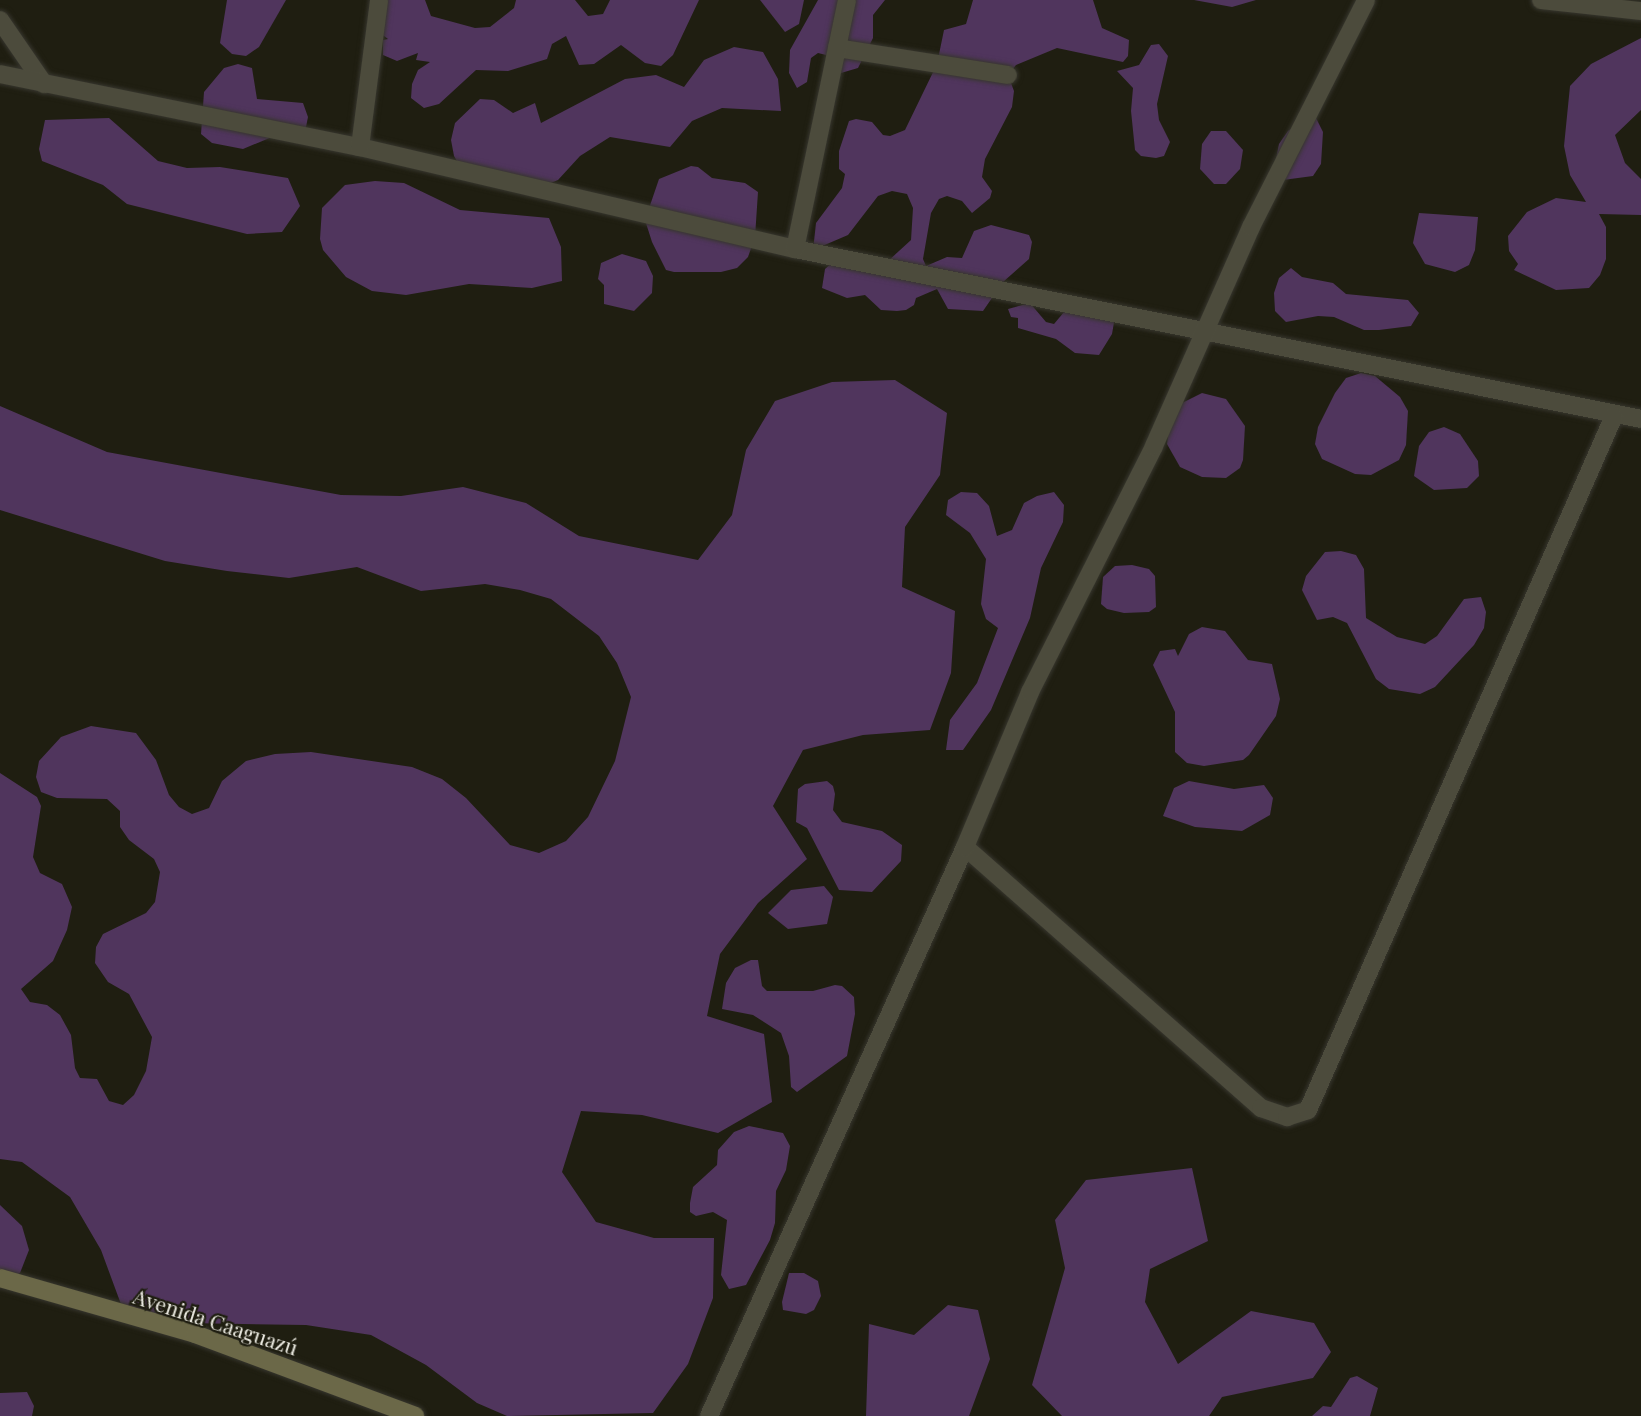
<!DOCTYPE html>
<meta charset="utf-8">
<style>
body{margin:0}
#map{position:relative;width:1641px;height:1416px;overflow:hidden;background:#1f1e11;font-family:"Playfair Display",serif}
div>[style]{position:absolute}
[style*='--x']{left:calc(var(--x)*1px);top:calc(var(--y)*1px);width:calc(var(--w)*1px);rotate:calc(var(--a)*1deg)}
.forest>*{inset:0;background:#50355d}
.roads{filter:drop-shadow(0 0 2px #37362e) drop-shadow(0 0 2px #37362e)}
.street>*{height:18px;margin:-9px;padding:0 9px;transform-origin:9px;border-radius:9px;background:#4c4b3c}
.secondary>*{height:18px;margin:-9px;padding:0 9px;transform-origin:9px;border-radius:9px;background:#6b6848}
span{translate:-50% -50%;white-space:nowrap;text-align:center;line-height:1.15;-webkit-text-stroke:4.5px #1f1e11;paint-order:stroke}
.street-label{font-size:21px;color:#edece3}
</style>
<div id="map">
<div class="forest">
<div style="clip-path:polygon(227px 0,286px 0,259px 47px,246px 56px,232px 54px,220px 43px)"></div>
<div style="clip-path:polygon(381px 0,425px 0,431px 16px,475px 28px,490px 27px,514px 8px,516px 0,575px 0,588px 16px,603px 14px,610px 0,699px 0,673px 55px,661px 66px,645px 63px,621px 45px,594px 64px,579px 65px,566px 36px,552px 44px,547px 59px,508px 71px,476px 70px,439px 104px,424px 108px,411px 98px,412px 84px,418px 70px,430px 62px,416px 60px,418px 53px,397px 61px,383px 55px,383px 40px,388px 39px,376px 30px)"></div>
<div style="clip-path:polygon(760px 0,804px 0,799px 24px,785px 32px)"></div>
<div style="clip-path:polygon(818px 0,885px 0,873px 15px,873px 38px,858px 68px,841px 73px,826px 55px,818px 53px,811px 58px,807px 82px,797px 88px,789px 73px,790px 50px)"></div>
<div style="clip-path:polygon(973px 0,1093px 0,1102px 28px,1129px 40px,1128px 56px,1123px 62px,1057px 48px,1016px 65px,1008px 75px,1014px 91px,1012px 107px,985px 159px,982px 177px,992px 191px,990px 198px,972px 213px,962px 201px,947px 196px,939px 199px,931px 213px,923px 259px,926px 266px,947px 257px,962px 258px,974px 231px,991px 225px,1029px 235px,1032px 242px,1029px 259px,1003px 282px,983px 311px,948px 309px,937px 289px,916px 298px,914px 305px,906px 310px,897px 311px,881px 310px,865px 295px,847px 298px,822px 288px,825px 269px,842px 254px,887px 262px,911px 240px,913px 208px,907px 194px,892px 191px,878px 196px,848px 235px,813px 250px,816px 223px,842px 188px,845px 174px,839px 169px,839px 151px,849px 121px,856px 119px,872px 122px,883px 135px,890px 136px,905px 130px,937px 64px,944px 30px,966px 24px)"></div>
<div style="clip-path:polygon(1194px 0,1256px 0,1232px 7px)"></div>
<div style="clip-path:polygon(1641px 38px,1641px 110px,1615px 135px,1625px 163px,1641px 179px,1641px 215px,1599px 214px,1606px 227px,1606px 259px,1600px 275px,1589px 288px,1556px 290px,1514px 270px,1518px 264px,1509px 251px,1508px 236px,1527px 212px,1556px 198px,1586px 202px,1570px 175px,1564px 146px,1570px 86px,1591px 64px)"></div>
<div style="clip-path:polygon(1159px 44px,1168px 56px,1157px 104px,1159px 120px,1170px 142px,1164px 156px,1156px 158px,1141px 156px,1135px 150px,1131px 111px,1133px 88px,1117px 71px,1139px 65px,1151px 45px)"></div>
<div style="clip-path:polygon(734px 47px,763px 52px,778px 79px,781px 111px,722px 108px,692px 121px,670px 147px,610px 137px,580px 156px,558px 180px,529px 192px,468px 181px,454px 156px,451px 140px,455px 123px,480px 99px,494px 100px,513px 113px,535px 103px,541px 123px,625px 79px,656px 75px,684px 87px,704px 60px)"></div>
<div style="clip-path:polygon(238px 64px,252px 68px,257px 99px,303px 103px,308px 117px,305px 132px,272px 137px,243px 149px,212px 143px,201px 134px,204px 92px,224px 68px)"></div>
<div style="clip-path:polygon(109px 118px,158px 161px,187px 168px,220px 167px,288px 178px,300px 206px,282px 232px,247px 234px,127px 204px,103px 185px,42px 161px,39px 149px,45px 120px)"></div>
<div style="clip-path:polygon(1316px 118px,1323px 132px,1321px 164px,1313px 176px,1283px 180px,1276px 159px,1279px 144px,1288px 131px,1301px 121px)"></div>
<div style="clip-path:polygon(1211px 131px,1226px 131px,1243px 150px,1240px 169px,1226px 184px,1214px 184px,1200px 169px,1202px 144px)"></div>
<div style="clip-path:polygon(691px 166px,698px 167px,712px 178px,745px 183px,758px 192px,755px 237px,748px 257px,737px 268px,721px 272px,674px 272px,666px 270px,652px 242px,645px 220px,659px 179px)"></div>
<div style="clip-path:polygon(375px 181px,404px 183px,460px 210px,549px 218px,561px 247px,562px 281px,532px 288px,469px 284px,406px 295px,372px 291px,346px 277px,323px 250px,320px 239px,322px 208px,345px 185px)"></div>
<div style="clip-path:polygon(1419px 213px,1478px 217px,1475px 250px,1469px 265px,1455px 272px,1425px 264px,1413px 243px)"></div>
<div style="clip-path:polygon(622px 254px,646px 261px,653px 276px,652px 293px,634px 311px,604px 304px,604px 285px,598px 279px,601px 263px)"></div>
<div style="clip-path:polygon(1291px 268px,1302px 277px,1333px 283px,1346px 294px,1408px 300px,1419px 313px,1411px 326px,1379px 330px,1364px 330px,1334px 317px,1318px 316px,1286px 322px,1275px 311px,1274px 293px,1279px 278px)"></div>
<div style="clip-path:polygon(1030px 303px,1046px 322px,1054px 324px,1069px 306px,1115px 317px,1112px 334px,1099px 355px,1075px 353px,1056px 339px,1018px 328px,1018px 318px,1011px 317px,1008px 309px)"></div>
<div style="clip-path:polygon(1361px 373px,1375px 376px,1400px 397px,1408px 411px,1406px 445px,1399px 460px,1371px 475px,1355px 474px,1322px 459px,1315px 444px,1318px 427px,1335px 393px,1346px 378px)"></div>
<div style="clip-path:polygon(895px 380px,947px 413px,940px 475px,905px 527px,902px 587px,955px 611px,951px 673px,930px 730px,863px 735px,803px 750px,773px 806px,807px 859px,758px 903px,720px 954px,707px 1016px,764px 1034px,772px 1102px,718px 1133px,642px 1115px,581px 1111px,562px 1172px,596px 1222px,654px 1238px,714px 1238px,713px 1298px,688px 1364px,653px 1413px,507px 1416px,477px 1403px,426px 1365px,371px 1335px,306px 1325px,183px 1323px,122px 1307px,101px 1250px,70px 1197px,22px 1162px,0 1159px,0 773px,37px 797px,41px 806px,33px 857px,40px 873px,62px 884px,72px 907px,67px 930px,53px 961px,21px 989px,30px 1002px,47px 1005px,60px 1015px,71px 1035px,75px 1068px,80px 1078px,97px 1079px,109px 1101px,123px 1105px,134px 1095px,146px 1071px,152px 1037px,129px 994px,108px 982px,95px 963px,96px 947px,103px 934px,146px 913px,155px 902px,160px 872px,154px 859px,129px 840px,120px 827px,120px 811px,107px 799px,57px 798px,41px 792px,36px 777px,39px 761px,61px 737px,91px 726px,136px 733px,156px 760px,169px 795px,179px 807px,192px 814px,209px 808px,222px 781px,246px 761px,275px 754px,311px 752px,412px 767px,442px 779px,466px 798px,510px 845px,539px 853px,566px 841px,588px 817px,615px 761px,631px 697px,617px 663px,599px 636px,551px 599px,520px 590px,485px 584px,421px 591px,357px 567px,289px 578px,227px 571px,165px 561px,0 510px,0 406px,107px 452px,341px 495px,401px 496px,463px 487px,526px 503px,579px 536px,698px 560px,732px 515px,746px 450px,775px 401px,832px 382px)"></div>
<div style="clip-path:polygon(1202px 393px,1226px 399px,1245px 426px,1243px 460px,1240px 468px,1226px 478px,1202px 477px,1180px 467px,1167px 444px,1169px 425px,1180px 404px)"></div>
<div style="clip-path:polygon(1444px 427px,1460px 434px,1478px 461px,1479px 476px,1467px 488px,1434px 490px,1414px 476px,1419px 446px,1429px 432px)"></div>
<div style="clip-path:polygon(961px 492px,977px 493px,989px 506px,997px 536px,1012px 530px,1024px 503px,1037px 496px,1054px 492px,1064px 505px,1063px 522px,1041px 568px,1030px 618px,991px 710px,963px 750px,946px 750px,950px 720px,977px 683px,998px 628px,986px 619px,981px 604px,986px 559px,970px 533px,946px 515px,948px 500px)"></div>
<div style="clip-path:polygon(1341px 551px,1356px 555px,1364px 569px,1366px 618px,1397px 637px,1425px 644px,1437px 636px,1464px 599px,1481px 597px,1486px 612px,1484px 628px,1474px 645px,1435px 687px,1420px 694px,1389px 689px,1376px 679px,1347px 623px,1333px 617px,1317px 620px,1302px 590px,1306px 576px,1325px 552px)"></div>
<div style="clip-path:polygon(1132px 565px,1149px 569px,1155px 576px,1156px 607px,1149px 612px,1124px 613px,1107px 609px,1101px 604px,1103px 577px,1115px 566px)"></div>
<div style="clip-path:polygon(1202px 627px,1225px 631px,1248px 660px,1272px 664px,1280px 699px,1276px 716px,1249px 755px,1243px 760px,1204px 766px,1187px 763px,1175px 752px,1175px 712px,1153px 665px,1160px 651px,1175px 649px,1178px 656px,1189px 634px)"></div>
<div style="clip-path:polygon(827px 781px,833px 786px,835px 794px,833px 810px,842px 822px,882px 831px,902px 845px,901px 861px,872px 892px,839px 890px,807px 828px,796px 822px,798px 789px,805px 784px)"></div>
<div style="clip-path:polygon(1189px 781px,1234px 789px,1264px 785px,1273px 798px,1270px 815px,1242px 831px,1195px 827px,1163px 816px,1174px 788px)"></div>
<div style="clip-path:polygon(824px 886px,833px 897px,827px 924px,788px 929px,768px 913px,791px 890px)"></div>
<div style="clip-path:polygon(751px 960px,758px 960px,762px 986px,767px 991px,813px 991px,835px 985px,842px 986px,854px 997px,855px 1014px,847px 1056px,797px 1092px,791px 1087px,789px 1056px,781px 1033px,753px 1015px,722px 1009px,726px 983px,735px 968px)"></div>
<div style="clip-path:polygon(749px 1126px,783px 1133px,790px 1146px,786px 1170px,776px 1191px,775px 1223px,770px 1240px,746px 1285px,729px 1289px,721px 1275px,727px 1220px,713px 1212px,696px 1216px,690px 1212px,690px 1203px,693px 1187px,717px 1165px,718px 1150px,734px 1132px)"></div>
<div style="clip-path:polygon(1192px 1168px,1208px 1241px,1150px 1269px,1145px 1302px,1178px 1364px,1251px 1311px,1314px 1323px,1331px 1352px,1313px 1378px,1222px 1397px,1209px 1416px,1062px 1416px,1032px 1385px,1065px 1268px,1055px 1220px,1086px 1180px)"></div>
<div style="clip-path:polygon(0 1205px,22px 1226px,29px 1250px,20px 1273px,0 1285px)"></div>
<div style="clip-path:polygon(789px 1273px,804px 1273px,818px 1281px,821px 1296px,814px 1310px,806px 1314px,783px 1310px,782px 1302px)"></div>
<div style="clip-path:polygon(948px 1305px,978px 1310px,990px 1359px,969px 1416px,866px 1416px,869px 1324px,914px 1335px)"></div>
<div style="clip-path:polygon(1357px 1376px,1378px 1388px,1370px 1416px,1312px 1416px,1323px 1406px,1331px 1407px,1350px 1378px)"></div>
<div style="clip-path:polygon(27px 1392px,34px 1406px,32px 1416px,0 1416px,0 1393px)"></div>
</div>
<div class="roads">
<div class="street">
<div style="--x:1541;--y:0;--w:101;--a:6.3"></div>
<div style="--x:0;--y:20;--w:78;--a:55.5"></div>
<div style="--x:837;--y:48;--w:173;--a:9"></div>
<div style="--x:0;--y:74;--w:367;--a:11.5"></div>
<div style="--x:360;--y:147;--w:447;--a:13.2"></div>
<div style="--x:795;--y:249;--w:863;--a:11.36"></div>
<div style="--x:360;--y:147;--w:148;--a:-82.6"></div>
<div style="--x:795;--y:249;--w:254;--a:-78.2"></div>
<div style="--x:965;--y:847;--w:395;--a:41.4"></div>
<div style="--x:1261;--y:1108;--w:28;--a:19"></div>
<div style="--x:1287;--y:1117;--w:22;--a:-18"></div>
<div style="--x:1308;--y:1110;--w:758;--a:-66.21"></div>
<div style="--x:709;--y:1416;--w:624;--a:-65.78"></div>
<div style="--x:965;--y:847;--w:168;--a:-67.2"></div>
<div style="--x:1030;--y:692;--w:275;--a:-63.2"></div>
<div style="--x:1154;--y:446;--w:240;--a:-66.1"></div>
<div style="--x:1251;--y:227;--w:254;--a:-63.1"></div>
</div>
<div class="secondary">
<div style="--x:0;--y:1278;--w:203;--a:16"></div>
<div style="--x:195;--y:1334;--w:235;--a:20.4"></div>
</div>
</div>
<div class="street-label">
<span style="left:216px;top:1321px;rotate:18deg">Avenida Caaguazú</span>
</div>
</div>
